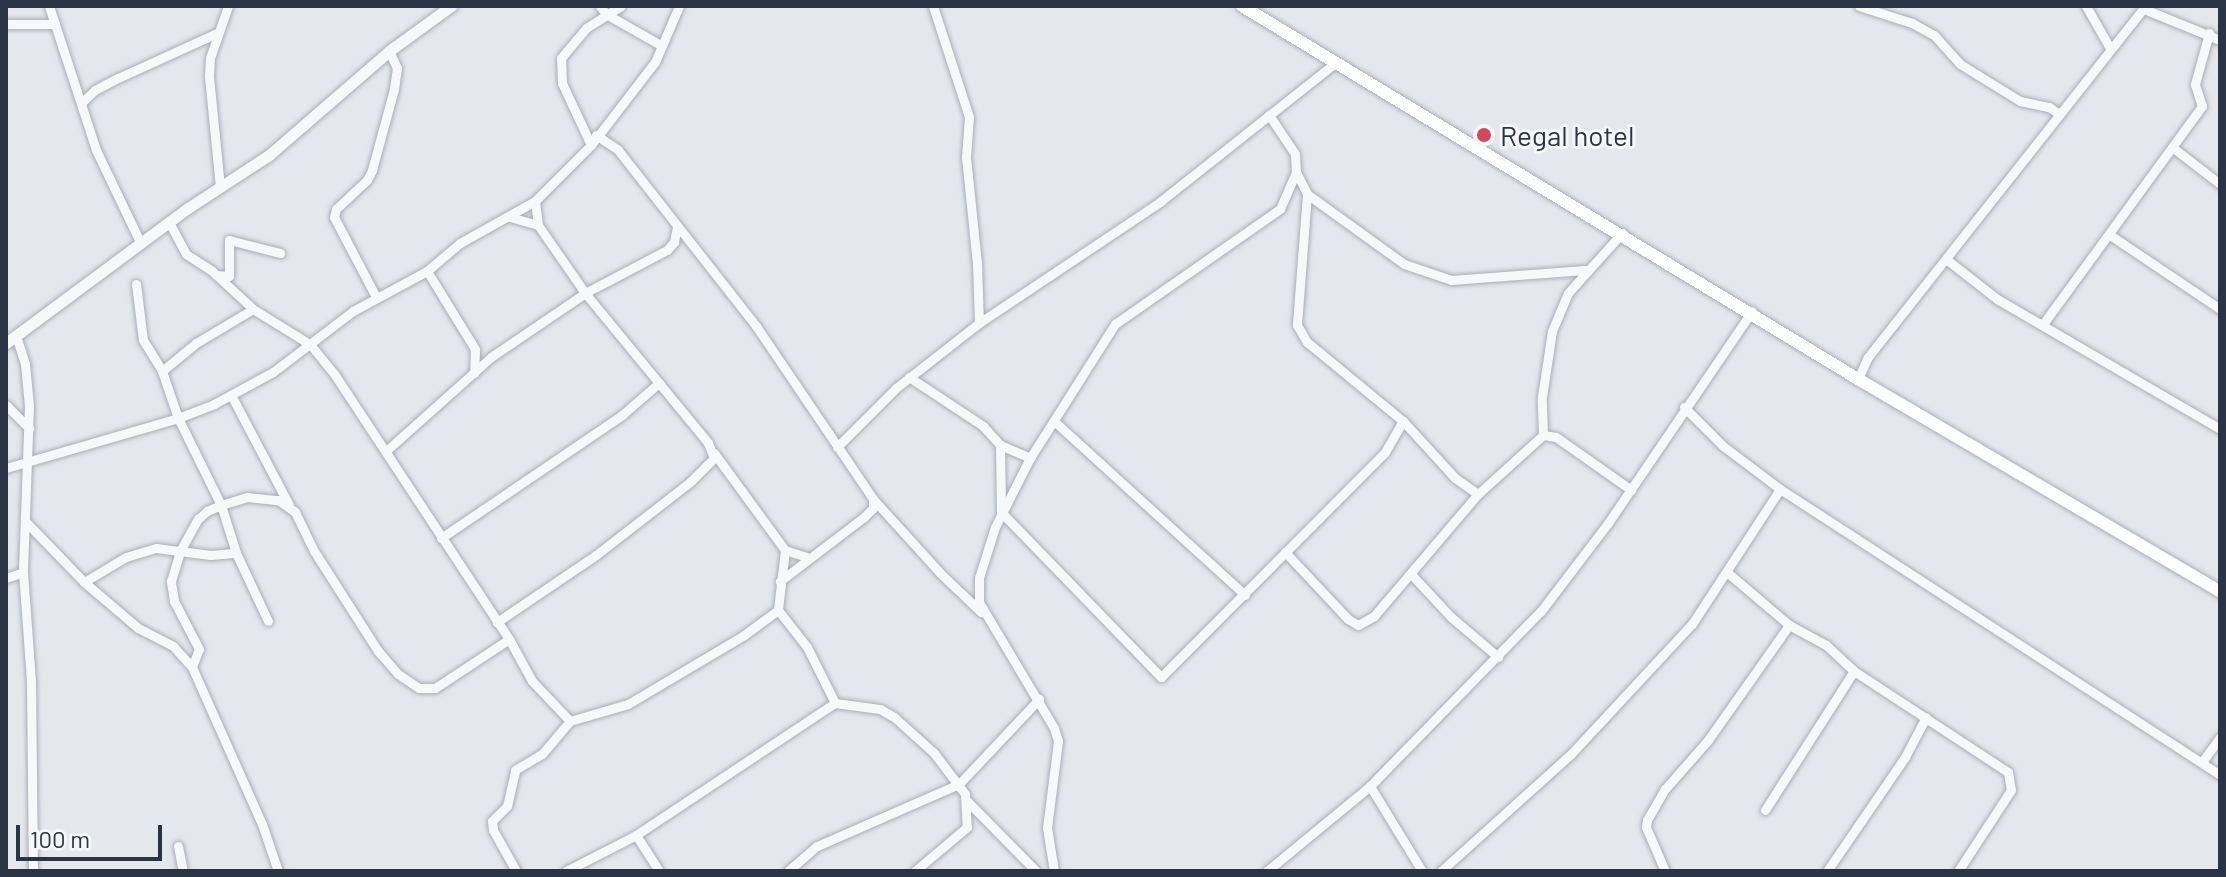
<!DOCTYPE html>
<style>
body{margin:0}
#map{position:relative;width:2226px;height:877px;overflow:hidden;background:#e4e7ec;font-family:Barlow,sans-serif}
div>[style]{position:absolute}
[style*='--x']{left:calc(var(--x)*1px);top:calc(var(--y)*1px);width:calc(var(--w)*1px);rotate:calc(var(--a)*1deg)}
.roads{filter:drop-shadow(0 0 2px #a9aeb7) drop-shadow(0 0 2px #a9aeb7)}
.minor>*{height:9px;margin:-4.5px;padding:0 4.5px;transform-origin:4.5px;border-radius:4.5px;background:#f7f8fa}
.tertiary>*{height:11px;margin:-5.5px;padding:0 5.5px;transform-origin:5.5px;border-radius:5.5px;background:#f7f8fa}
.secondary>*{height:12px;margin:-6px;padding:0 6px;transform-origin:6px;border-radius:6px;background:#fff}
.dots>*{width:22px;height:22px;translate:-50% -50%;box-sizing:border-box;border:4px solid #f4f6f9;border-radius:50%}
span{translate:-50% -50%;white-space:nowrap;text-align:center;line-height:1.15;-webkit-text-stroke:6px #f4f6f9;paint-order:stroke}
.poi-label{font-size:28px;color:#2b3445}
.left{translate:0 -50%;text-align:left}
.frame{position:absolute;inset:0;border:8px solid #2b3445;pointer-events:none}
.scale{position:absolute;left:16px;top:825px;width:146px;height:36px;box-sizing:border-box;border:4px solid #2b3445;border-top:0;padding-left:10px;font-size:24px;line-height:28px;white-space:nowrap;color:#2b3445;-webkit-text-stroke:6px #f4f6f9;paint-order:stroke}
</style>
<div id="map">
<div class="roads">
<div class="minor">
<div style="--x:49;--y:6;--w:151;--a:71.9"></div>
<div style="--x:96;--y:150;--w:104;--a:64.4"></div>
<div style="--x:600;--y:6;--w:10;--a:53"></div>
<div style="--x:606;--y:14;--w:64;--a:29.7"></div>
<div style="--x:933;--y:6;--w:117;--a:72"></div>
<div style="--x:969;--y:117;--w:40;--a:94.3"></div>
<div style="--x:966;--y:157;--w:107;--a:84.1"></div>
<div style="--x:977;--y:263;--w:60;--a:88.1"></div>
<div style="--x:1859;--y:6;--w:56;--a:17.8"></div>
<div style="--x:1912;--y:23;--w:25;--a:29"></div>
<div style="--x:1934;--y:35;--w:39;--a:48"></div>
<div style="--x:1960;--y:64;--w:70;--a:31.7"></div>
<div style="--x:2020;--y:101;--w:30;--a:12"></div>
<div style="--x:2049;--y:107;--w:12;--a:35"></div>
<div style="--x:2086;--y:6;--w:48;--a:60.3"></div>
<div style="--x:2144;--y:9;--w:82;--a:22.2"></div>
<div style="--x:6;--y:24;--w:49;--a:0"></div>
<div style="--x:81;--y:103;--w:19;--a:-43"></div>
<div style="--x:95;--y:90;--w:26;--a:-28"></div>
<div style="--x:118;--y:78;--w:109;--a:-24.4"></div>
<div style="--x:1269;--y:115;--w:47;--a:56.3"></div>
<div style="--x:1295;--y:154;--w:18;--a:87"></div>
<div style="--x:1296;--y:172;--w:25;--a:63"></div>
<div style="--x:1307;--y:194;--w:131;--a:94.4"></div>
<div style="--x:1297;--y:325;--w:20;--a:60"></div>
<div style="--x:1307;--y:342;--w:124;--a:39.5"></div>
<div style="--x:1403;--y:421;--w:77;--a:47.6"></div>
<div style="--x:1455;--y:478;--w:28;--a:35"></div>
<div style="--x:596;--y:135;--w:27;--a:34"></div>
<div style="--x:618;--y:150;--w:224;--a:51.9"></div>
<div style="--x:756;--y:326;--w:209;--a:55.9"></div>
<div style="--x:873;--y:499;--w:9;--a:90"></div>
<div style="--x:873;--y:508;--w:13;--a:135"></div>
<div style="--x:864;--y:517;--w:106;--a:142.7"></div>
<div style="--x:591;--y:145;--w:68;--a:-115.1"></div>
<div style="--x:562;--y:83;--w:25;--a:-92"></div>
<div style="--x:561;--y:58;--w:39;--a:-50"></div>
<div style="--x:586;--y:28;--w:41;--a:-32.2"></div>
<div style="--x:2172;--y:147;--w:61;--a:37.6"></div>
<div style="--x:220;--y:187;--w:112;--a:-95.7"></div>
<div style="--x:209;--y:76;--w:18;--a:-87"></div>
<div style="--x:210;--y:58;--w:55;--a:-70.9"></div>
<div style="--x:1307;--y:194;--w:120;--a:35.8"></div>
<div style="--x:1404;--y:264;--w:50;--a:18.8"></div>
<div style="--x:1451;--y:280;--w:134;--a:-4.3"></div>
<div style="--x:535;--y:201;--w:24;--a:83"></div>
<div style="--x:510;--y:217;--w:29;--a:16"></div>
<div style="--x:538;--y:225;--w:83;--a:55.3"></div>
<div style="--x:585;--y:293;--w:93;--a:-27.7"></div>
<div style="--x:667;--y:250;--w:11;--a:-49"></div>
<div style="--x:674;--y:242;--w:16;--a:-79"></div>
<div style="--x:169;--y:222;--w:36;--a:62"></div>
<div style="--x:186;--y:254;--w:31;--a:33"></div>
<div style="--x:212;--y:271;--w:56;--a:42.8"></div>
<div style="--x:2110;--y:235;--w:133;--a:33.9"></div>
<div style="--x:1946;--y:259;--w:65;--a:38.1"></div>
<div style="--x:1997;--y:299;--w:258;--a:30.2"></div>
<div style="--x:427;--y:271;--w:92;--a:58.4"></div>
<div style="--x:475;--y:349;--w:24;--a:92"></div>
<div style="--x:216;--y:275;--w:13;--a:4"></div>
<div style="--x:229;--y:276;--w:36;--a:-90"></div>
<div style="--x:229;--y:240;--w:53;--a:14.3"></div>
<div style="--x:136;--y:284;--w:56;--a:82.9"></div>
<div style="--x:143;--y:340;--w:36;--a:58"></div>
<div style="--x:376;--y:297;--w:90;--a:-117.7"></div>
<div style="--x:334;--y:217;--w:8;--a:-76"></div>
<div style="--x:336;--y:209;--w:42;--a:-43.1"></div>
<div style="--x:367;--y:180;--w:11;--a:-63"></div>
<div style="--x:372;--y:170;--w:84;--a:-74.8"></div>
<div style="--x:394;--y:89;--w:21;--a:-82"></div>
<div style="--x:397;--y:68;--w:19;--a:-115"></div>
<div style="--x:2043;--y:324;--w:270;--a:-53.9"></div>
<div style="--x:2202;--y:106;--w:23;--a:-108"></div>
<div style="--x:2195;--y:84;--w:53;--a:-74.6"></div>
<div style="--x:16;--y:336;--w:29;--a:72"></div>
<div style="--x:25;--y:364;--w:42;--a:84.6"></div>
<div style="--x:29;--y:406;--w:166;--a:92.1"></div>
<div style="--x:23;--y:572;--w:110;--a:85.8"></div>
<div style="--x:31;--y:682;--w:189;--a:89.4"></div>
<div style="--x:909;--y:377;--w:89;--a:33.5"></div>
<div style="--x:983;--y:426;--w:25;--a:48"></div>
<div style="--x:1000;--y:445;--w:33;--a:23"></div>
<div style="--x:1858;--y:379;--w:24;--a:-66"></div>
<div style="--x:1868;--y:357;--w:447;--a:-51.7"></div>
<div style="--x:231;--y:395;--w:124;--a:62.2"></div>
<div style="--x:6;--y:405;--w:33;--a:45"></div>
<div style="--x:1684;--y:407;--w:55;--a:45"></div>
<div style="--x:1723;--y:446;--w:71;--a:37"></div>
<div style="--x:1780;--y:489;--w:525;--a:33.02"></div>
<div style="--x:1055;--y:422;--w:257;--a:42.3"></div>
<div style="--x:1543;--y:435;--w:38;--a:-92"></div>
<div style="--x:1542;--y:397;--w:67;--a:-81.4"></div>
<div style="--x:1552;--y:331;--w:41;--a:-67.2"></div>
<div style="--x:1568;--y:293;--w:81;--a:-48"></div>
<div style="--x:1000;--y:445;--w:67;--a:89.1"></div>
<div style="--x:1001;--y:512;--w:230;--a:45.9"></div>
<div style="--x:1161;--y:677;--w:317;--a:-45.1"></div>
<div style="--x:1385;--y:452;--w:36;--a:-60"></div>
<div style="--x:837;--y:447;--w:83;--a:-45"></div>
<div style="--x:896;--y:388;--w:105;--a:-38.1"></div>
<div style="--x:979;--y:323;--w:219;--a:-33.8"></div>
<div style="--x:1161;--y:201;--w:222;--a:-38.4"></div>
<div style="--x:386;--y:451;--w:141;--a:-41.8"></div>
<div style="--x:491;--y:357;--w:114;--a:-34.2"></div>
<div style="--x:585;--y:293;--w:194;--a:50.6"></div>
<div style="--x:708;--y:443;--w:16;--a:68"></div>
<div style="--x:714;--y:458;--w:34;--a:135"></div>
<div style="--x:690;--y:482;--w:119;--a:142.2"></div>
<div style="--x:596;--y:555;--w:120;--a:145.9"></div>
<div style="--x:714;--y:453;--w:120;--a:53.8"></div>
<div style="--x:785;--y:550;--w:60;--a:96.7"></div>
<div style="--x:778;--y:610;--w:47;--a:51.9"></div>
<div style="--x:807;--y:647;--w:63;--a:63.4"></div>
<div style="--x:835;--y:703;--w:45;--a:7.6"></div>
<div style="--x:880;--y:709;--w:16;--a:30"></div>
<div style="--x:894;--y:717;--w:54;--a:42"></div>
<div style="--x:934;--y:753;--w:51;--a:52.9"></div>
<div style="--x:965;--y:794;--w:33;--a:87"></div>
<div style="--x:967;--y:827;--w:68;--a:139.8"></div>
<div style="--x:6;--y:468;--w:179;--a:-16.2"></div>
<div style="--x:178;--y:418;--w:39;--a:-21"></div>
<div style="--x:214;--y:404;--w:67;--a:-28.5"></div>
<div style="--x:273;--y:372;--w:101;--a:-37.3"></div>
<div style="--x:353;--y:311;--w:84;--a:-28.4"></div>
<div style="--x:427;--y:271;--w:43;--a:-40.3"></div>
<div style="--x:460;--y:243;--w:86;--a:-29.2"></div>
<div style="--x:535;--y:201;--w:79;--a:-45"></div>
<div style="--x:591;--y:145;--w:105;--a:-52.4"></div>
<div style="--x:655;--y:62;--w:61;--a:-66.8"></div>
<div style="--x:873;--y:499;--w:100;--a:47.8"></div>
<div style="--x:940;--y:573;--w:57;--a:43.6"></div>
<div style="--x:26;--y:522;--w:83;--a:46"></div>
<div style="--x:84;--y:582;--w:71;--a:40.4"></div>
<div style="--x:138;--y:628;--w:39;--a:27"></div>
<div style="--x:173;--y:646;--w:28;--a:48"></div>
<div style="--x:192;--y:667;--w:172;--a:66"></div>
<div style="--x:262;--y:824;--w:50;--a:71.2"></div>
<div style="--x:441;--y:538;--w:219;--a:-34.2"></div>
<div style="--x:622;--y:415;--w:49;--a:-40.9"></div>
<div style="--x:785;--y:550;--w:25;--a:18"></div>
<div style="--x:1285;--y:552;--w:92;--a:46.8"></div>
<div style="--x:1348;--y:619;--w:12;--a:31"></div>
<div style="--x:1358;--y:625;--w:18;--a:-29"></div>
<div style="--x:1374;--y:616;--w:160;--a:-49.6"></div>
<div style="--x:1478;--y:494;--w:88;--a:-42.2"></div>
<div style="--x:1543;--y:435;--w:13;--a:9"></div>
<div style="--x:1556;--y:437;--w:92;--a:35.2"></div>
<div style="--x:1728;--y:573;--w:80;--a:40.4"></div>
<div style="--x:1789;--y:625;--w:42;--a:28.4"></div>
<div style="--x:1826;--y:645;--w:38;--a:43"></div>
<div style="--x:1854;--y:671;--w:184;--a:33.3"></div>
<div style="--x:2008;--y:772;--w:18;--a:81"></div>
<div style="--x:2011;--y:790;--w:97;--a:123.2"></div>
<div style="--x:1411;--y:574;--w:59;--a:47.1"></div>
<div style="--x:1451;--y:617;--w:62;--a:40.4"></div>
<div style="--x:6;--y:578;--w:18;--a:-19"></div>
<div style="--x:84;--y:582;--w:49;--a:-30.8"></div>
<div style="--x:126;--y:557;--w:31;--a:-17"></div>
<div style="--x:156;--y:548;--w:55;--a:7.3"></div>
<div style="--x:211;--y:555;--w:25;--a:-5"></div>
<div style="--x:509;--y:639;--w:48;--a:61.3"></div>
<div style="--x:532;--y:681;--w:55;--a:46.5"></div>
<div style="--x:192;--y:667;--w:19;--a:-69"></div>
<div style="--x:199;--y:649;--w:54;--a:-117.5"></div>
<div style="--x:174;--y:601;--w:20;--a:-99"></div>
<div style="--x:171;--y:581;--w:31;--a:-73"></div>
<div style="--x:180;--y:551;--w:37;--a:-61"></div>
<div style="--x:198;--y:519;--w:12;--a:-42"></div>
<div style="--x:207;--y:511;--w:15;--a:-23"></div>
<div style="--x:221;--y:505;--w:27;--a:-17"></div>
<div style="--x:247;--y:497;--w:31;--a:6"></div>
<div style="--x:278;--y:500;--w:21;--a:35"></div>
<div style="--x:295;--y:512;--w:43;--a:64"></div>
<div style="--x:314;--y:551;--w:119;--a:57.4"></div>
<div style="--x:378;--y:651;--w:30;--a:49"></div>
<div style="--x:398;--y:674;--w:25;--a:34"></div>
<div style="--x:419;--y:688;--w:16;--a:0"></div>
<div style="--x:435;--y:688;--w:89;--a:-33.5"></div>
<div style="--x:509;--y:639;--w:316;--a:-123.4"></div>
<div style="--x:335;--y:375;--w:38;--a:-129"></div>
<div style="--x:311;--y:345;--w:68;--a:-148.2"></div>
<div style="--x:253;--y:309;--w:66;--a:149.2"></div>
<div style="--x:196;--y:343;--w:44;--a:140.5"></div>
<div style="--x:162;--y:371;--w:50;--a:71.2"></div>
<div style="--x:178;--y:418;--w:97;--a:63.7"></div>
<div style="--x:221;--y:505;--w:50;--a:72.6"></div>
<div style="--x:236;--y:553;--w:75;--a:64.8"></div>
<div style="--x:2202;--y:762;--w:31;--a:-54"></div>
<div style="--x:967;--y:801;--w:98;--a:45.4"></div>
<div style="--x:1765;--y:810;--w:165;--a:-57.4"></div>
<div style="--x:178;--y:846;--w:25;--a:79"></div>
<div style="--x:516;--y:871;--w:47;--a:-119.3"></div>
<div style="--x:493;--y:830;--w:9;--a:-96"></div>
<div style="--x:492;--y:821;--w:21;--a:-45"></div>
<div style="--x:507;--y:806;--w:37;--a:-77"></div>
<div style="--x:515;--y:770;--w:31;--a:-31"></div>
<div style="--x:542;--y:754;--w:43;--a:-49.7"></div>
<div style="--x:570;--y:721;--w:60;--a:-16.3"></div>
<div style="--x:628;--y:704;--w:135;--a:-30.7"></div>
<div style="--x:744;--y:635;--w:42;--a:-36.3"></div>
<div style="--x:566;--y:871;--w:79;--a:-27.2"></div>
<div style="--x:659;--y:871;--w:43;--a:-122.6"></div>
<div style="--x:636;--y:835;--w:239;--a:-33.6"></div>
<div style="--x:788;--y:871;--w:38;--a:-41"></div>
<div style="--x:817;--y:846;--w:155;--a:-23.6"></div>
<div style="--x:959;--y:784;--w:117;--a:-46.7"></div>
<div style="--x:1054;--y:871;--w:44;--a:-99.2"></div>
<div style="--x:1047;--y:828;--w:88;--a:-82.8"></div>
<div style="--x:1058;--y:741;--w:14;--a:-107"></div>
<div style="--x:1054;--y:728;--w:147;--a:-120.8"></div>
<div style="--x:979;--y:602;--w:24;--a:-90"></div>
<div style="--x:979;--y:578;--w:53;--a:-72.6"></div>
<div style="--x:995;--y:527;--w:77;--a:-63.1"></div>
<div style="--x:1030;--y:458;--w:159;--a:-57.6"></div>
<div style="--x:1115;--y:324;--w:201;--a:-34.9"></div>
<div style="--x:1280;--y:209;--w:40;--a:-66.6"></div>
<div style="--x:1267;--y:871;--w:134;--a:-39.5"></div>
<div style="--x:1422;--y:871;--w:100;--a:-121.5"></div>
<div style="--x:1370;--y:786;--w:245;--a:-45.7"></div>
<div style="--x:1541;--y:611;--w:111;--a:-52.7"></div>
<div style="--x:1608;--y:523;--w:256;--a:-55.8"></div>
<div style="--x:1441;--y:871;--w:175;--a:-42"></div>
<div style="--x:1571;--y:754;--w:178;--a:-47.1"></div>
<div style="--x:1692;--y:624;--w:161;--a:-56.9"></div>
<div style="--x:1665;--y:871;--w:48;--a:-113.4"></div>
<div style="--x:1646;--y:827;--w:7;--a:-82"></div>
<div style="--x:1647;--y:820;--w:36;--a:-60"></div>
<div style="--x:1665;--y:789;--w:65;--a:-48.7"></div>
<div style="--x:1708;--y:740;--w:141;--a:-54.8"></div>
<div style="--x:1827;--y:871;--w:138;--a:-55.6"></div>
<div style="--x:1905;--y:757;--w:45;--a:-62.3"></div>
</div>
<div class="tertiary">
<div style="--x:6;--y:343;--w:227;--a:-36.6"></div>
<div style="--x:188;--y:208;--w:97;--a:-33.2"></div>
<div style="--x:269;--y:155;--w:159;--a:-40.9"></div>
<div style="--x:389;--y:51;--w:77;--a:-36"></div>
</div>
<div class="secondary">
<div style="--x:1242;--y:6;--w:720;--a:31.2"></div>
<div style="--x:1858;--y:379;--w:420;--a:30.4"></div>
</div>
</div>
<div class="dots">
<div style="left:1484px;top:135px;background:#d1495b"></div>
</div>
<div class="poi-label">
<span class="left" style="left:1500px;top:135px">Regal hotel</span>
</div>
<div class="frame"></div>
<div class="scale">100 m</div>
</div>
